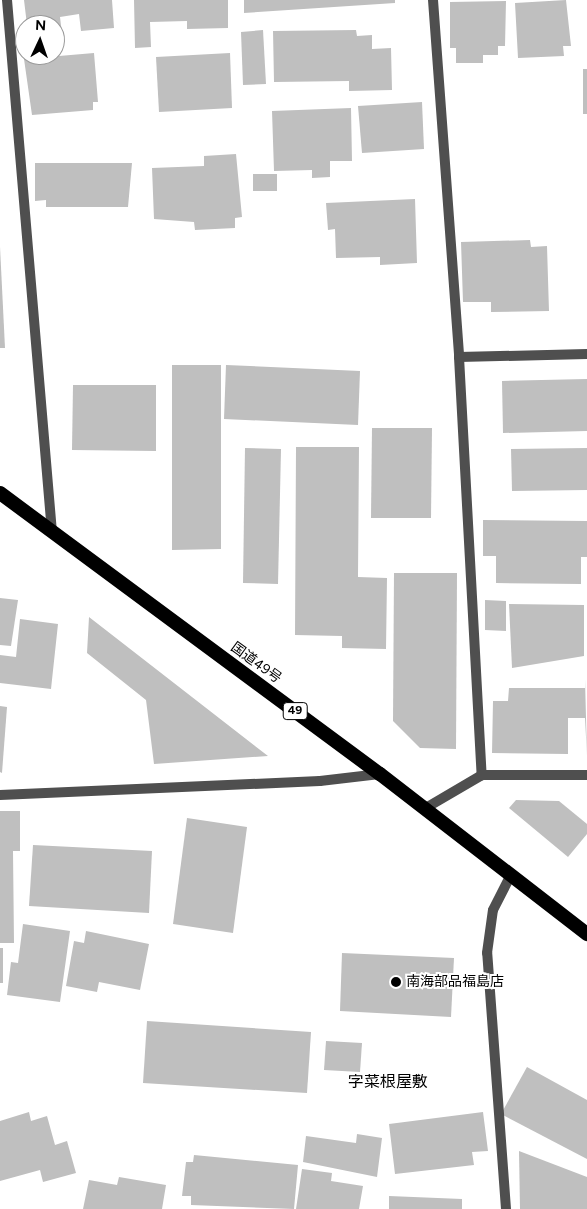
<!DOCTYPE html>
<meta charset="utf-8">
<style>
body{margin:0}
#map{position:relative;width:587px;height:1209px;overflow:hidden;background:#fff;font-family:Figtree,"Noto Sans JP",sans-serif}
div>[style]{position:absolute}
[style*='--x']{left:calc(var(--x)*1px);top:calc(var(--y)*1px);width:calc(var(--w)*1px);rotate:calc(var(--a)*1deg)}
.building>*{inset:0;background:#bfbfbf}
.minor>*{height:10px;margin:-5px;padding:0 5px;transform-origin:5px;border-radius:5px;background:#4f4f4f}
.trunk>*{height:14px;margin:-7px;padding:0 7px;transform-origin:7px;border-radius:7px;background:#000}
.dots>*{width:14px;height:14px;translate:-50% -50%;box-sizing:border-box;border:2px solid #fff;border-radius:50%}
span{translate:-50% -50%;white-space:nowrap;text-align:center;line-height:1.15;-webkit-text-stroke:4px #fff;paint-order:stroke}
.shield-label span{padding:1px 4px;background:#fff;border:1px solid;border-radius:4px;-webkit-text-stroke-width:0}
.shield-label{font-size:12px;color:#000;font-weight:700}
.street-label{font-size:14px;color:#000}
.poi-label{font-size:14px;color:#000}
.left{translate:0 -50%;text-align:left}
.quarter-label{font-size:16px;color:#000}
.north{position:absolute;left:15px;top:15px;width:50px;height:50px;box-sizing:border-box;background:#fff;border:1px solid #999;border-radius:50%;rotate:3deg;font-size:14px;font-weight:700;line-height:20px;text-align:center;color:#000}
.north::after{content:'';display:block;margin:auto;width:18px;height:22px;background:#000;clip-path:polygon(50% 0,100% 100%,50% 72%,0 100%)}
</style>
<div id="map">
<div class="building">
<div style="clip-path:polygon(24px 0,112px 0,114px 28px,81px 31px,79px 14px,60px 17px,62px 34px,55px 34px,55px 25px,27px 25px)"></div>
<div style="clip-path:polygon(134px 0,228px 0,228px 28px,187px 29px,187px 21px,150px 22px,151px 47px,135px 48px)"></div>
<div style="clip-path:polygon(244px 0,395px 0,395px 3px,244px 13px)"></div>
<div style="clip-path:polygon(566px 0,571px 46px,563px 46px,564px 56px,518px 58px,515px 3px)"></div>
<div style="clip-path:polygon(506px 1px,505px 46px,498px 46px,498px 55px,483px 55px,483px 63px,456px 63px,456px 48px,450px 48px,450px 2px)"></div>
<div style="clip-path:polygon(263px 30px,266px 84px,243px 85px,241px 32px)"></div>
<div style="clip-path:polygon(356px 30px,357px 36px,372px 35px,372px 49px,391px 48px,392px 90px,349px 91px,349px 81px,274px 82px,273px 31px)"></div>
<div style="clip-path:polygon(94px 53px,98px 102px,93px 102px,93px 110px,32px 115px,24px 59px)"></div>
<div style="clip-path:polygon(230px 53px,232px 108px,159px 112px,156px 57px)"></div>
<div style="clip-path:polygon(583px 69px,587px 69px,587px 114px,583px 114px)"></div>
<div style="clip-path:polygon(422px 102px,424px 149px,362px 153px,358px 106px)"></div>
<div style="clip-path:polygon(351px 108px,352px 161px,330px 161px,330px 177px,312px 178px,312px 170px,274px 171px,272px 111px)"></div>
<div style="clip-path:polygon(236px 154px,242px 217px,235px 218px,235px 228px,195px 230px,194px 222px,154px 219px,152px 168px,204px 166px,204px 156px)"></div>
<div style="clip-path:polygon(35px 163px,132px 163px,128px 207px,46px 207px,46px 200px,35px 201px)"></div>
<div style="clip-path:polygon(253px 174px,277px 174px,277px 191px,253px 191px)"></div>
<div style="clip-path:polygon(415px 199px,417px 263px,380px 265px,380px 257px,336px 258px,335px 229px,328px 230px,326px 203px)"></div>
<div style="clip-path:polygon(530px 240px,531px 247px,547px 246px,549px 311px,491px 312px,491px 302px,463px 302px,461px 242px)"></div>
<div style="clip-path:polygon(0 247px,5px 348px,0 348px)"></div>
<div style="clip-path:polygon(172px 365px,221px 365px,221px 549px,172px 550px)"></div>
<div style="clip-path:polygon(226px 365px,360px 371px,358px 425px,224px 419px)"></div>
<div style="clip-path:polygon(587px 379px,587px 431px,503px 433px,502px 381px)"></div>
<div style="clip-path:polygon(73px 385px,156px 385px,156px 451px,72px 450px)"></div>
<div style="clip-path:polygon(372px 428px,432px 428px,431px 518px,371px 518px)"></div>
<div style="clip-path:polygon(296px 447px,359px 447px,358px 577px,387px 578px,386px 649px,342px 648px,342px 636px,295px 635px)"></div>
<div style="clip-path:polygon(245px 448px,281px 449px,278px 584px,243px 583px)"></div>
<div style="clip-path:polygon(587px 448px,587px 490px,512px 491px,511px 449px)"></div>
<div style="clip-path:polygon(483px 520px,587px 521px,587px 557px,581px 557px,581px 584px,496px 583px,496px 556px,483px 556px)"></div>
<div style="clip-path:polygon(394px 573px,457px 573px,456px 749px,420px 748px,393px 721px)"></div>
<div style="clip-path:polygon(0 598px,18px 600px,11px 646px,0 645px)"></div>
<div style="clip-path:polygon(485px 600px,506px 601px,506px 631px,485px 630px)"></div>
<div style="clip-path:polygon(509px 604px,584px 605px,584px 656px,512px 668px)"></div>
<div style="clip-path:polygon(89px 617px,268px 756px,154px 764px,146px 700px,87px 653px)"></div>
<div style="clip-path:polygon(20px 619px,58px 624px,51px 689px,0 683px,0 655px,16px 657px)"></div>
<div style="clip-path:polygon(585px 679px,587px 756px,585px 718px,568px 718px,568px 754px,492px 753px,493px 701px,508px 701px,509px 688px,585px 688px)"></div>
<div style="clip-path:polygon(0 706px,7px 707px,2px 773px,0 772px)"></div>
<div style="clip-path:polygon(516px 800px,559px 801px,587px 824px,587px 834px,568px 857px,509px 808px)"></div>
<div style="clip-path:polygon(0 811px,20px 811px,20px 851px,13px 851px,14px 943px,0 943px)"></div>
<div style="clip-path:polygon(187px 818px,247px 827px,233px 933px,173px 924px)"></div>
<div style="clip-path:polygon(33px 845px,152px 851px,149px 913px,29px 906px)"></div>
<div style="clip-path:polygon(23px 924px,70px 931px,60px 1002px,7px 995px,11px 962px,18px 963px)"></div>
<div style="clip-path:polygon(86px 931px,149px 944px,140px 990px,99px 982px,97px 992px,66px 986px,74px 941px,84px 943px)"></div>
<div style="clip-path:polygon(0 948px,3px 948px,3px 983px,0 983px)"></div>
<div style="clip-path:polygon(342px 953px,454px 958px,451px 1017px,340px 1011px)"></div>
<div style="clip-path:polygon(147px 1021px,311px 1032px,307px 1093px,143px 1083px)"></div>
<div style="clip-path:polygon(326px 1041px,362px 1043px,360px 1072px,324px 1070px)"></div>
<div style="clip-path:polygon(527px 1067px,587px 1100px,587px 1159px,501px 1114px)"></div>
<div style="clip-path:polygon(29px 1112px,31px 1121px,47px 1116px,55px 1145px,67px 1141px,76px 1173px,43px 1182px,40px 1170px,0 1181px,0 1121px)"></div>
<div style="clip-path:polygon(483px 1112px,488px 1151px,472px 1152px,474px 1165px,395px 1174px,389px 1124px)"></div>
<div style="clip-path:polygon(357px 1134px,382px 1138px,377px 1177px,303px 1162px,306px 1136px,356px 1143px)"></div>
<div style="clip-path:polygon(519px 1151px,587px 1177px,587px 1209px,520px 1209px)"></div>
<div style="clip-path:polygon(194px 1155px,298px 1165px,294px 1209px,191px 1205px,191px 1196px,182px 1196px,186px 1162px,193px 1162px)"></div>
<div style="clip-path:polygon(302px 1169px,332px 1173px,331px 1181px,363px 1186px,359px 1209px,296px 1209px)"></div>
<div style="clip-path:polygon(119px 1177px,166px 1185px,162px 1209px,83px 1209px,89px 1180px,117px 1185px)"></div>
<div style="clip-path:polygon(389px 1196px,462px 1199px,462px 1209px,389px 1209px)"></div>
</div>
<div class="minor">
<div style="--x:7;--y:0;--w:534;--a:85.17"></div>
<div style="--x:433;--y:0;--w:358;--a:85.8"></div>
<div style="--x:459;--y:357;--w:419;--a:86.9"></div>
<div style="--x:459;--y:357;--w:128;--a:-1.3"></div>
<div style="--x:0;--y:795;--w:320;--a:-2.5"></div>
<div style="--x:320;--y:781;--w:60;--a:-6.7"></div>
<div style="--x:424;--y:809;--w:67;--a:-30.4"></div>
<div style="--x:482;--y:775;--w:105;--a:0"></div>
<div style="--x:506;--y:1209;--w:257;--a:-94.2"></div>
<div style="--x:487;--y:953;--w:43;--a:-82.1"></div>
<div style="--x:493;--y:910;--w:38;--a:-63"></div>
</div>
<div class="trunk">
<div style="--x:0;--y:493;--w:473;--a:36.5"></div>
<div style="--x:380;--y:774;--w:262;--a:37.7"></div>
</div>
<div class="dots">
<div style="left:396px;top:982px;background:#000"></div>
</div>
<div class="shield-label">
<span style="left:295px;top:711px">49</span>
</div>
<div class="street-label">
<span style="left:256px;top:663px;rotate:36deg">国道49号</span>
</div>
<div class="poi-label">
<span class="left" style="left:406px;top:982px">南海部品福島店</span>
</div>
<div class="quarter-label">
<span style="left:388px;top:1082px">字菜根屋敷</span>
</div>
<div class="north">N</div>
</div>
